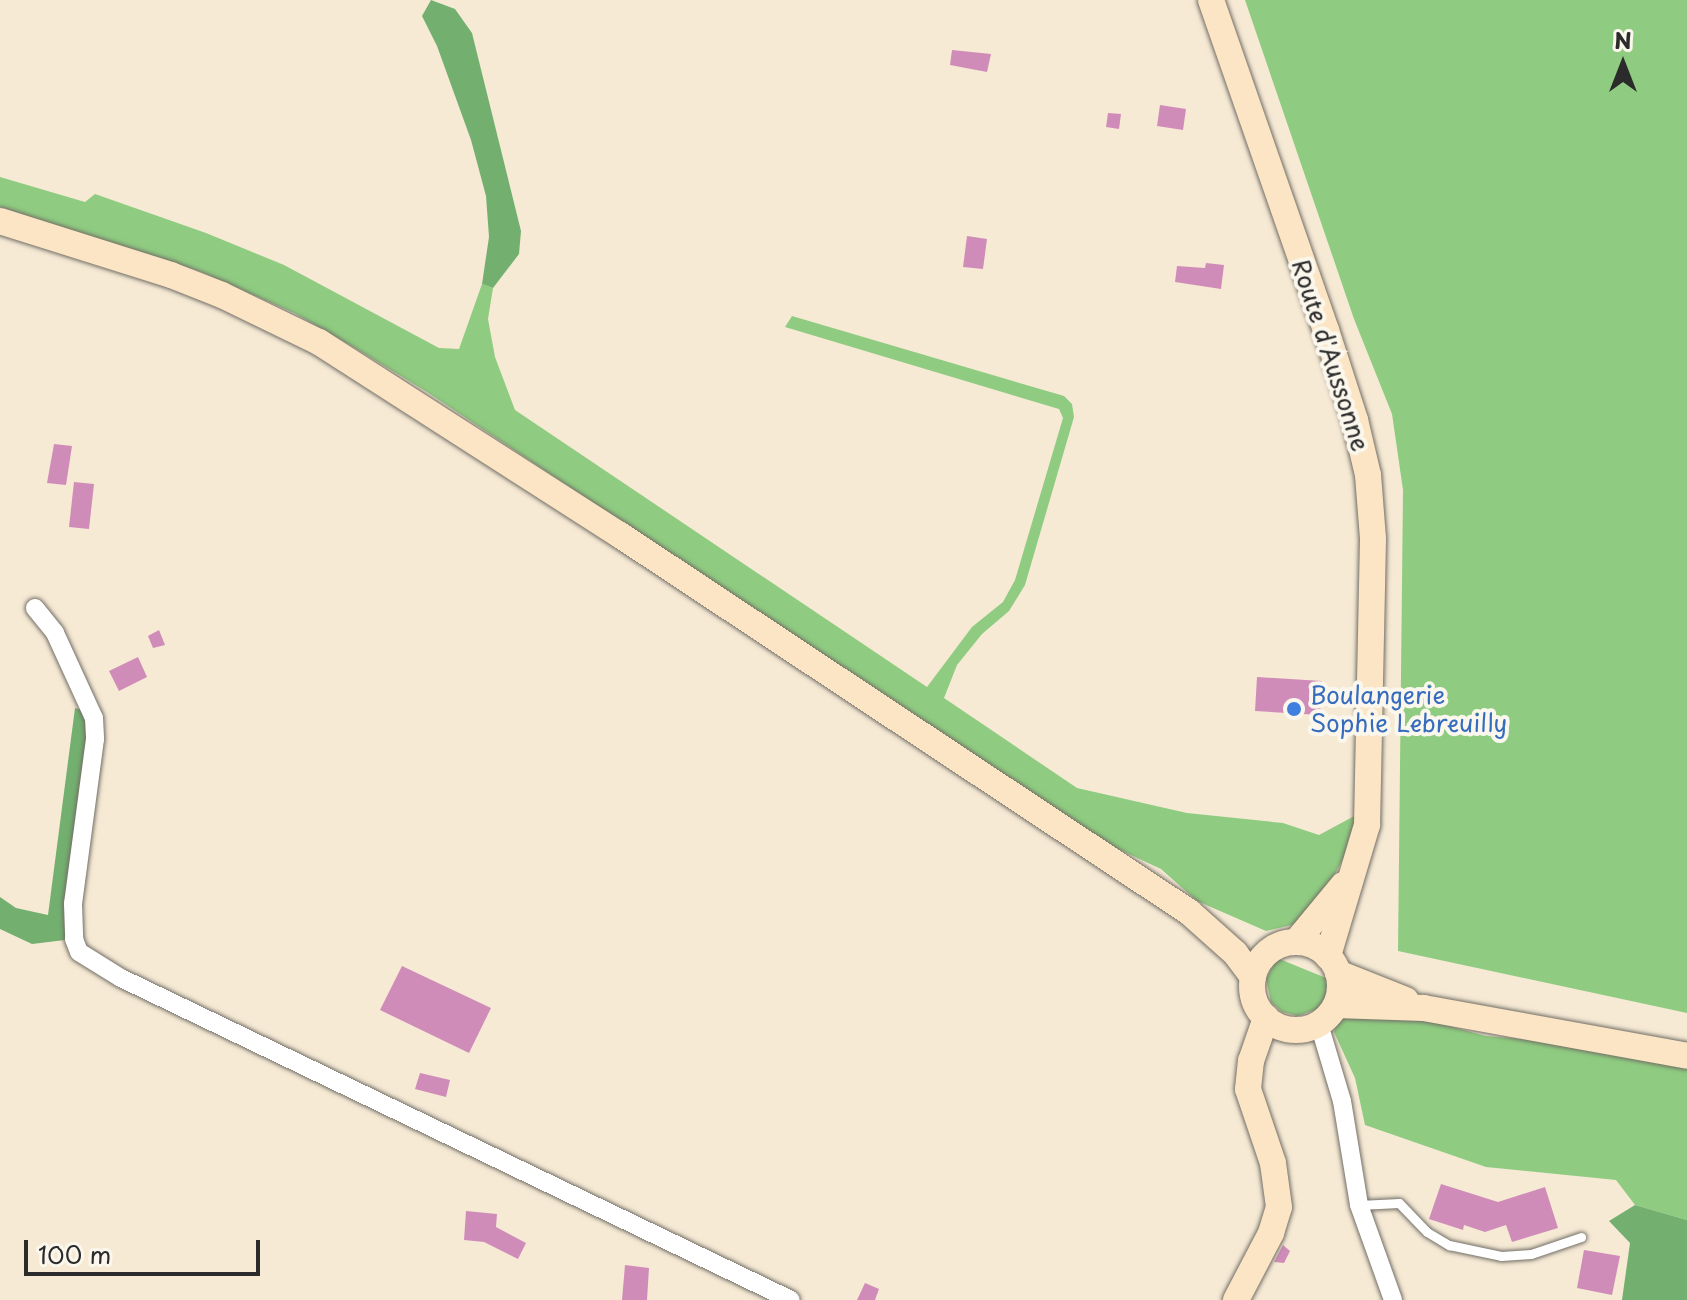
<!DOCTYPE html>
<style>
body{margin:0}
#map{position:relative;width:1687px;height:1300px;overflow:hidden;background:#f6ead5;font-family:"Playpen Sans",sans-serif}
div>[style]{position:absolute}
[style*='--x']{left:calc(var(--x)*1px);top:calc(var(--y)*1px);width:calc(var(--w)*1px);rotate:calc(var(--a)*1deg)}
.green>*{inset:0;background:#8fcc81}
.forest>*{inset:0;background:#73b06f}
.building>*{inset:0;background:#d08cb9}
.roads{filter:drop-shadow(0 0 2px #726e66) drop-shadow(0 0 2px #726e66)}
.lane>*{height:9px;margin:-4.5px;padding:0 4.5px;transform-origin:4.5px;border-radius:4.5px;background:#fff}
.street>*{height:18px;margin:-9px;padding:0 9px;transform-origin:9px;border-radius:9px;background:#fff}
.secondary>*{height:26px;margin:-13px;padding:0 13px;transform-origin:13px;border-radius:13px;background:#fce5c4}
.secondary>.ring{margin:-13px;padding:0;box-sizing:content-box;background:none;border:26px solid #fce5c4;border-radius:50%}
.dots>*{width:22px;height:22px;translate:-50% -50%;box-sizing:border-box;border:4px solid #fbf7ec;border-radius:50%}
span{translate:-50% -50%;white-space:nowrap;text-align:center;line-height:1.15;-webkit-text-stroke:8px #fbf7ec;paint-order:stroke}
.street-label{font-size:24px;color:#2b2b2b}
.shop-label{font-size:24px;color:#366cbe}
.left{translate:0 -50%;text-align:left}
.north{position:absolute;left:1583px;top:24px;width:80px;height:80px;-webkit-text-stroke:6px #fbf7ec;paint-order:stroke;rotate:0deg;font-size:22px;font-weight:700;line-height:32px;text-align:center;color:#2b2b2b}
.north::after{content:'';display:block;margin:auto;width:28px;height:36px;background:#2b2b2b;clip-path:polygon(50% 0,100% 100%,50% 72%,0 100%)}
.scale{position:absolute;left:24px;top:1240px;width:236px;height:36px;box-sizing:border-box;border:4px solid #2b2b2b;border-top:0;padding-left:10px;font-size:24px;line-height:28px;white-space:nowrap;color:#2b2b2b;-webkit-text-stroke:6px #fbf7ec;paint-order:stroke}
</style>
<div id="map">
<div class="green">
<div style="clip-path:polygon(1245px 0,1687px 0,1687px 1013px,1398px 951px,1403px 490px,1392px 414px,1354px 319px)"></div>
<div style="clip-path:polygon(0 177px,85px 202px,95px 194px,206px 233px,284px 265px,439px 348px,459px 349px,482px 284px,493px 288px,488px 319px,495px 357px,515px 410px,927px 687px,972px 627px,1003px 602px,1015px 580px,1063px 418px,1059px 409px,785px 327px,792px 316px,1064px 396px,1072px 404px,1074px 417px,1025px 585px,1009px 611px,982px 634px,957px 665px,944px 698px,1077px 788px,1187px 813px,1283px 823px,1319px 835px,1360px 813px,1349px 848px,1316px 909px,1292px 925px,1266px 931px,1197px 901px,1161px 869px,1101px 841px,427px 392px,350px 345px,294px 313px,199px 271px,0 207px)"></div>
<div style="clip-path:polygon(1277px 958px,1331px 980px,1329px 996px,1320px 1008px,1298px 1016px,1282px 1012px,1271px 1002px,1266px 979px)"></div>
<div style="clip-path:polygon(1351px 1013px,1407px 1015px,1486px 1036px,1549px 1041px,1687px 1068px,1687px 1220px,1635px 1205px,1616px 1180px,1486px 1167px,1365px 1125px,1355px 1078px,1334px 1032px,1337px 1021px)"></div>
</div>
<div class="forest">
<div style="clip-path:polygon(431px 0,455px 9px,472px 33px,521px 231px,519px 254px,493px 288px,482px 284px,489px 237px,486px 196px,471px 140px,437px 46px,422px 16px)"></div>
<div style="clip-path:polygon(75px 708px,87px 712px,90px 732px,65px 940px,32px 944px,0 929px,0 897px,16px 908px,48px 915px)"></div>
<div style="clip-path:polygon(1635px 1205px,1687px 1220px,1687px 1300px,1622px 1300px,1630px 1243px,1609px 1221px)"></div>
</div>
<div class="building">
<div style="clip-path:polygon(952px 50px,991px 54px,987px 72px,950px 65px)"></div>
<div style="clip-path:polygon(1160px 105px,1186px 109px,1183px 130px,1157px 126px)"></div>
<div style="clip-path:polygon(1108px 113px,1121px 114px,1119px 129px,1106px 127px)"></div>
<div style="clip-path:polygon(967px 236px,987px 239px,983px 269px,963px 267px)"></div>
<div style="clip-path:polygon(1206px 263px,1224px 265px,1221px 289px,1175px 282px,1177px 266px,1205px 268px)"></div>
<div style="clip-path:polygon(54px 444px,72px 446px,66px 485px,47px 483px)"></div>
<div style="clip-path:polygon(74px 482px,94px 484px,89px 529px,69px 527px)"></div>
<div style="clip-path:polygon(159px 630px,165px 645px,153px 648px,148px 636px)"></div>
<div style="clip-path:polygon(138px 657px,147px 677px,119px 691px,109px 671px)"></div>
<div style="clip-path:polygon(1257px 677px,1322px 681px,1320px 715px,1255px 711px)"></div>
<div style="clip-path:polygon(402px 966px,491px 1008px,469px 1053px,380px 1010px)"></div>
<div style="clip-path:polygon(420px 1073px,450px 1080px,446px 1097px,415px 1089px)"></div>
<div style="clip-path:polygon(1441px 1184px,1498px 1202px,1545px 1187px,1558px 1228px,1512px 1242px,1506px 1225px,1485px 1232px,1464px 1225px,1463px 1230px,1429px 1219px)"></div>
<div style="clip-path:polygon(466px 1211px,497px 1214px,496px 1227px,526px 1243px,518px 1259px,484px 1242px,464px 1240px)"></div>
<div style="clip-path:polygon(1283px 1245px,1290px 1251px,1284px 1263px,1274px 1262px)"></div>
<div style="clip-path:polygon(1584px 1250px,1620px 1256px,1612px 1295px,1577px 1288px)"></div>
<div style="clip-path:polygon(625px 1265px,649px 1268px,647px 1300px,622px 1300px)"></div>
<div style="clip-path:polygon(865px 1283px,879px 1289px,875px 1300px,857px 1300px)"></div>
</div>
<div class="roads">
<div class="lane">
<div style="--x:1359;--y:1205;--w:40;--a:-2.9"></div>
<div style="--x:1399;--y:1203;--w:40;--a:46"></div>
<div style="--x:1427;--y:1232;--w:26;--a:31"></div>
<div style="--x:1449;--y:1245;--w:53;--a:11.9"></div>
<div style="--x:1501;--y:1256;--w:30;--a:-4"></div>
<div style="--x:1531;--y:1254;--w:53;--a:-18.8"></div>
</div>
<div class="street">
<div style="--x:35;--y:608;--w:32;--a:51"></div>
<div style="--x:55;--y:633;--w:94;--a:65.4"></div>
<div style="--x:94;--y:718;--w:21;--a:87"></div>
<div style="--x:95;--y:739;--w:166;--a:97.6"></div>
<div style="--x:73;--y:904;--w:35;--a:88"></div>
<div style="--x:74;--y:939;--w:14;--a:69"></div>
<div style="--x:79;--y:952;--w:49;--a:31.8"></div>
<div style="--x:121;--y:978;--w:743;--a:25.67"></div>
<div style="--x:1319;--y:1024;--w:80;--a:73.4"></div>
<div style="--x:1342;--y:1101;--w:105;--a:80.7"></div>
<div style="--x:1359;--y:1205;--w:101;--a:70.3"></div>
</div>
<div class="secondary">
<div style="--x:1211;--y:0;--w:349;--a:70.8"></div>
<div style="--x:1326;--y:330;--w:95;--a:72.1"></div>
<div style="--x:1355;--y:420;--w:57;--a:76.7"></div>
<div style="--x:1368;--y:475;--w:64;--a:85.5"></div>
<div style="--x:1373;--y:539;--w:286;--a:91.2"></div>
<div style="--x:1367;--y:825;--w:137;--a:106.6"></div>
<div style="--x:0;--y:221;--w:179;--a:17.5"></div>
<div style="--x:171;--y:275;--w:55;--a:21.4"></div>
<div style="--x:222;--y:295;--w:108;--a:25.9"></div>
<div style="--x:319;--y:342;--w:358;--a:32.7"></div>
<div style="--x:620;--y:535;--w:683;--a:33.53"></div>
<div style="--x:1189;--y:912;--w:62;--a:41.7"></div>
<div style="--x:1235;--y:953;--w:30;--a:53"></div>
<div style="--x:1296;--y:942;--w:74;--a:-50.5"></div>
<div class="ring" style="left:1252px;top:942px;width:62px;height:62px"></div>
<div style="--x:1338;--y:973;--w:73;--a:21.7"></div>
<div style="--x:1336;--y:1005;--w:88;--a:2"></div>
<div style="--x:1424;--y:1008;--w:267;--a:10.3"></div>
<div style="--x:1236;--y:1300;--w:76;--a:-62.4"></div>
<div style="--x:1271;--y:1233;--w:27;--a:-73"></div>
<div style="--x:1279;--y:1207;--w:44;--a:-97.8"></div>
<div style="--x:1273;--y:1163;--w:78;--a:-108.7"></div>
<div style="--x:1248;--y:1089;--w:28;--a:-84"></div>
<div style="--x:1251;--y:1061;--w:46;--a:-70.8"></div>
</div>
</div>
<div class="dots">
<div style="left:1294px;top:709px;background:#3f7fe0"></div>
</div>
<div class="street-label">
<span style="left:1331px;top:355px;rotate:72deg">Route d'Aussonne</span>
</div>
<div class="shop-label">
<span class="left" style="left:1310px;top:709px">Boulangerie<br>Sophie Lebreuilly</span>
</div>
<div class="north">N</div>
<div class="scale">100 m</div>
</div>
